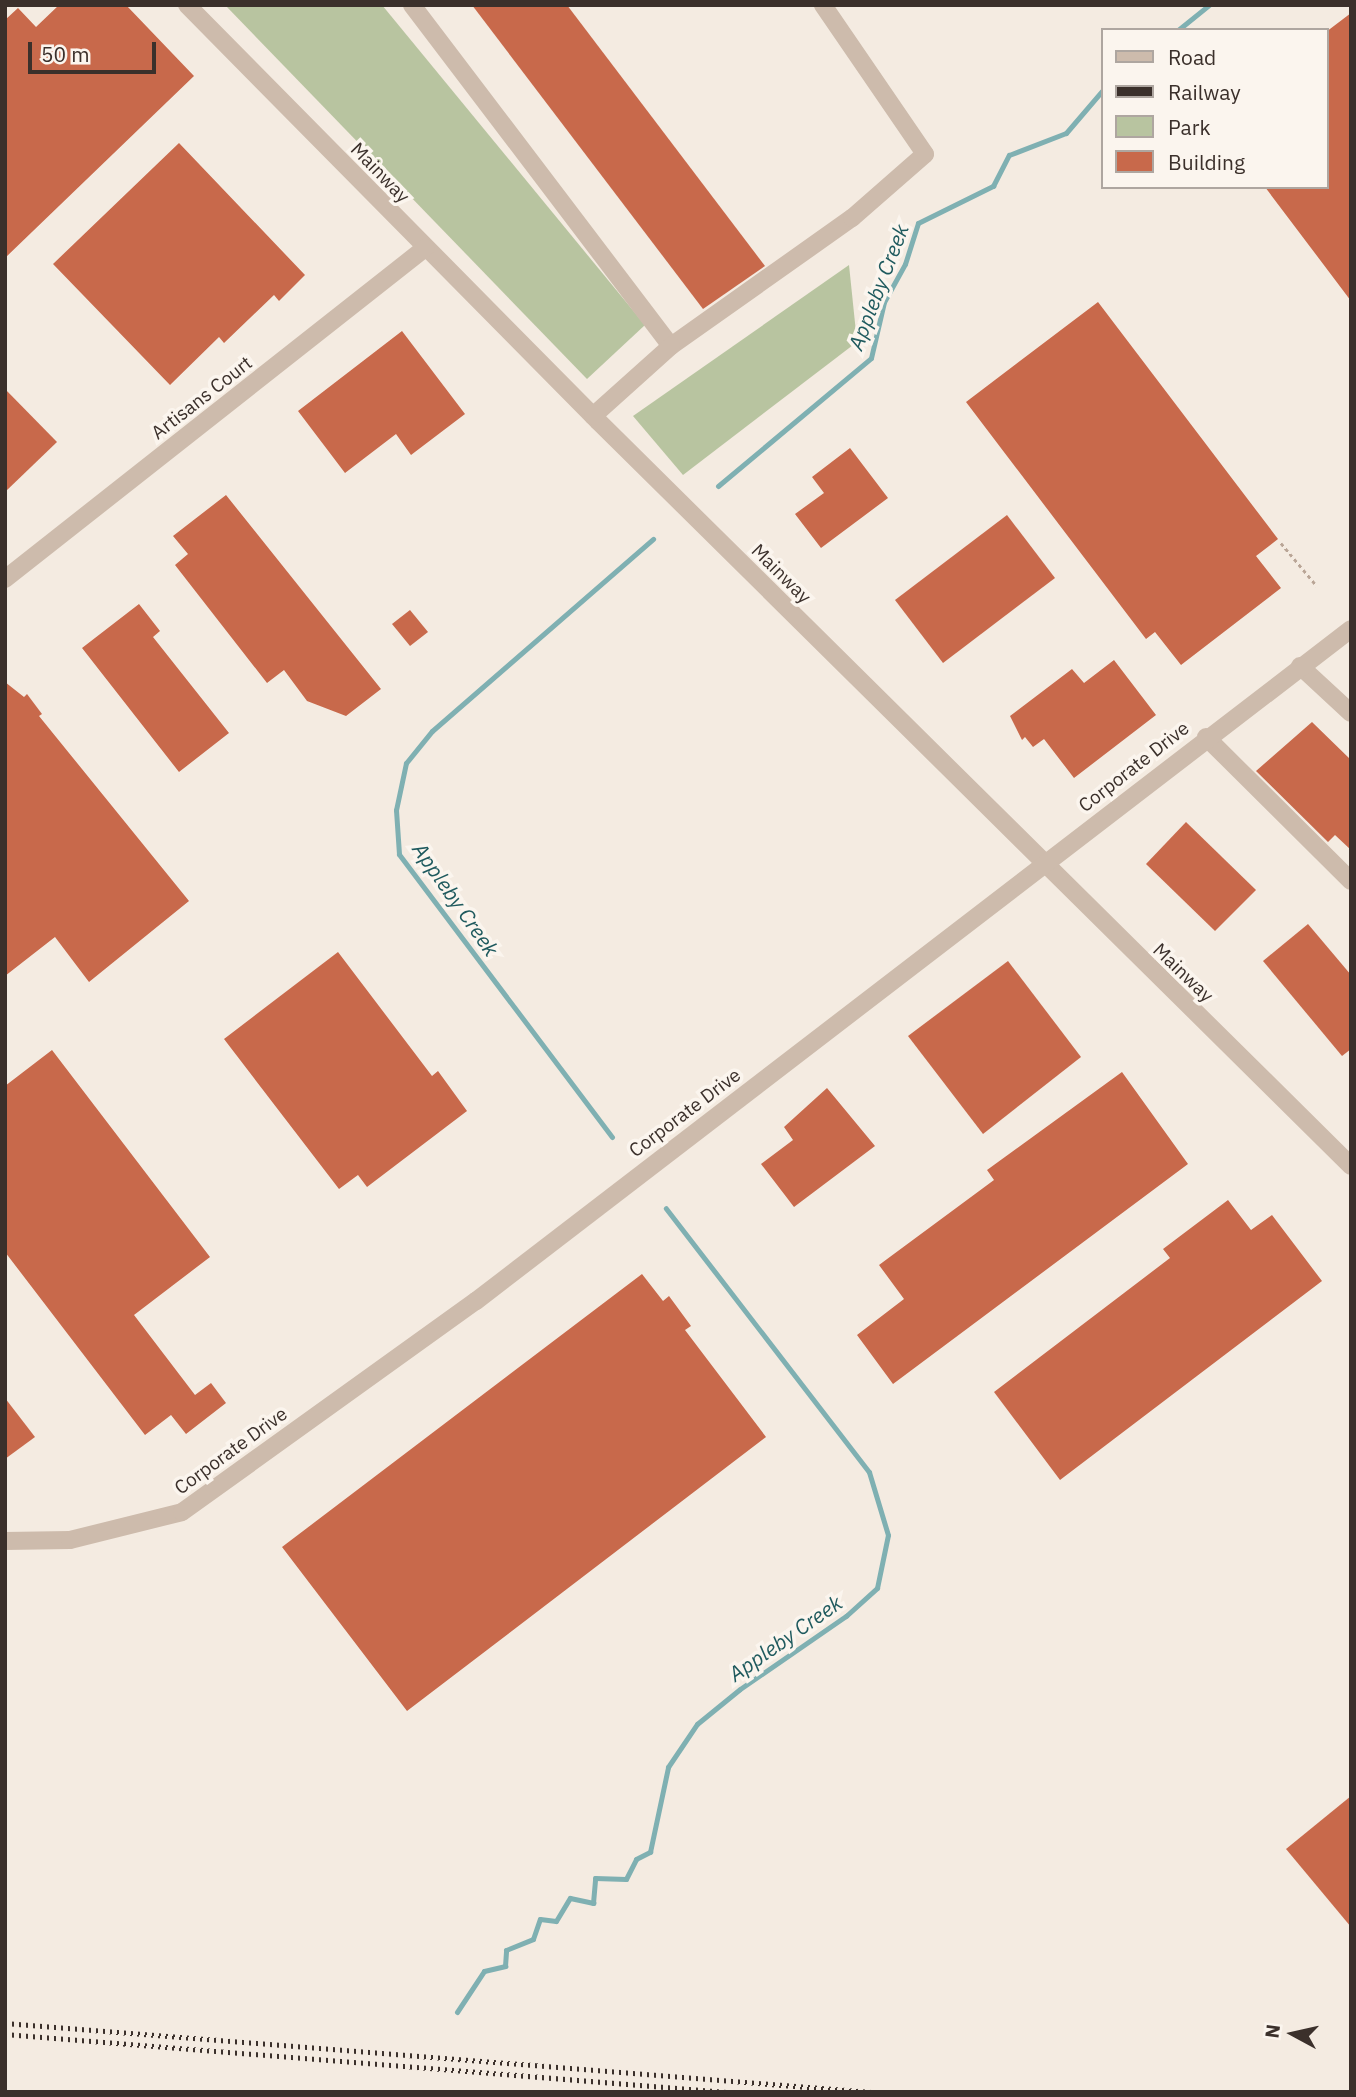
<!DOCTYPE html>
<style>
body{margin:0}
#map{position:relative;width:1356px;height:2097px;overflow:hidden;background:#f4ebe1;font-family:"IBM Plex Sans",sans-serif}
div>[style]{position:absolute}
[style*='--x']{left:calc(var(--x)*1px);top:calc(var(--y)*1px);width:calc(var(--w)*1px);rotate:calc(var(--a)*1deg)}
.green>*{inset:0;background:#b8c4a0}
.stream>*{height:5px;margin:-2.5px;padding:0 2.5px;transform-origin:2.5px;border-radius:2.5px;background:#7fb0b2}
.building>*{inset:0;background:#c8694b}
.path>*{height:2.5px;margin-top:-1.25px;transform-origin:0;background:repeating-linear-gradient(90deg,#b9a596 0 3.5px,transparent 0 7px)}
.minor>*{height:18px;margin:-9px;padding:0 9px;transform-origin:9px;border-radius:9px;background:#cdbbac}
.rail>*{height:5px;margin-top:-2.5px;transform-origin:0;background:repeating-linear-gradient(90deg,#3b302b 0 2px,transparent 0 7px)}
span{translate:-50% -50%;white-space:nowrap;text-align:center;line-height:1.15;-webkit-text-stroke:7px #fbf5ee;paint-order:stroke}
.street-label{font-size:19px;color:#3b302b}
.water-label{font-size:21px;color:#1f5a5e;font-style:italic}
.frame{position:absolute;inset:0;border:7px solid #3b302b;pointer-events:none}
.legend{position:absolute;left:1101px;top:28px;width:228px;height:161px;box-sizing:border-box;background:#fbf5ee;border:2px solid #aea6a0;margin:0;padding:9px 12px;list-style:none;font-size:21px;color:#3b302b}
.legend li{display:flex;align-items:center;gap:14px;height:35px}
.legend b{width:35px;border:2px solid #aea6a0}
.north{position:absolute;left:1258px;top:1999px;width:70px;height:70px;-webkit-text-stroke:5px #fbf5ee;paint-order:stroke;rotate:278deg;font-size:19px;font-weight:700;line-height:28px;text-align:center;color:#3b302b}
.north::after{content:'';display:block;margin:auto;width:24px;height:32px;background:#3b302b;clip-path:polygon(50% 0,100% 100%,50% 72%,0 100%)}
.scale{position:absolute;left:28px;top:42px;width:128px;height:32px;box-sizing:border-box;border:4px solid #3b302b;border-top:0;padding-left:9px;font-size:21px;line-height:24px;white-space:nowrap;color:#3b302b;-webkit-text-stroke:5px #fbf5ee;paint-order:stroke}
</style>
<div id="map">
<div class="green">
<div style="clip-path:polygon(225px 5px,382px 5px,645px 325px,587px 379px)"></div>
<div style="clip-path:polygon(849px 265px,857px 342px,683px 475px,633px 416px)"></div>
</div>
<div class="stream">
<div style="--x:1178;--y:30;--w:40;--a:-39"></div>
<div style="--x:718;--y:486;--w:199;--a:-39.9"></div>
<div style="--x:871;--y:358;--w:57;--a:-76.9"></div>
<div style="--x:884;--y:302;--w:43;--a:-61.1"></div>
<div style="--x:905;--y:264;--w:43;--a:-72.4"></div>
<div style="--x:918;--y:223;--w:84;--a:-26.3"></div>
<div style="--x:993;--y:186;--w:35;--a:-63"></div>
<div style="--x:1009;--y:155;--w:61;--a:-21.1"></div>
<div style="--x:1066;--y:133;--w:55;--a:-49.4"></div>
<div style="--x:612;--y:1137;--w:354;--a:-127"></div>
<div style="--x:399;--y:854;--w:44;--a:-93.9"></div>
<div style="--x:396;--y:810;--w:48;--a:-78"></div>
<div style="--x:406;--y:763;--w:41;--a:-50.9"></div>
<div style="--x:432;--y:731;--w:293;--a:-41"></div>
<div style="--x:457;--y:2012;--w:49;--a:-56.6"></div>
<div style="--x:484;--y:1971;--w:22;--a:-13"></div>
<div style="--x:505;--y:1966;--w:16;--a:-86"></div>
<div style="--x:506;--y:1950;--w:29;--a:-22"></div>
<div style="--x:533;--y:1939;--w:21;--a:-71"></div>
<div style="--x:540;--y:1919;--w:16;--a:7"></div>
<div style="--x:556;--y:1921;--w:27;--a:-59"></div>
<div style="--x:570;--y:1898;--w:24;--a:12"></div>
<div style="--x:593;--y:1903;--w:25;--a:-85"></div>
<div style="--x:595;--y:1878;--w:31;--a:2"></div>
<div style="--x:626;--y:1879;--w:22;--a:-63"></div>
<div style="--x:636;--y:1859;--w:16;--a:-27"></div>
<div style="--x:650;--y:1852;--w:87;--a:-78"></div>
<div style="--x:668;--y:1767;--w:52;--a:-56"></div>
<div style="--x:697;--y:1724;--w:55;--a:-39.1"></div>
<div style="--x:740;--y:1689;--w:129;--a:-34.6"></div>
<div style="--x:846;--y:1616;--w:42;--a:-42.1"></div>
<div style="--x:877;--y:1588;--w:54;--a:-78.3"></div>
<div style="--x:888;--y:1535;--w:66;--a:-106.8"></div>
<div style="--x:869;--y:1472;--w:333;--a:-127.6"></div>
</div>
<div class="building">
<div style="clip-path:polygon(59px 5px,126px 5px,194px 76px,5px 258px,5px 20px,18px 8px,36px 27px)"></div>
<div style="clip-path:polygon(472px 5px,567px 5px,765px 266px,703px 309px)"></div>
<div style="clip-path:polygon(1351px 13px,1351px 301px,1265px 187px,1326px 187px,1326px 32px)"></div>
<div style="clip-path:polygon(179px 143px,305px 275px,279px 301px,274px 295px,224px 343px,219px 337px,170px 385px,53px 264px)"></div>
<div style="clip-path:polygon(1098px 302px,1278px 539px,1256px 556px,1281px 588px,1181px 665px,1155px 632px,1146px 639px,966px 402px)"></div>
<div style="clip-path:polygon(402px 331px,465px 414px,411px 455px,396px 434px,345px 473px,298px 411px)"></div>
<div style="clip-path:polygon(5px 389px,57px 442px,5px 492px)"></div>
<div style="clip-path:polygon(850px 448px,888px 498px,821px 548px,795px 514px,824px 493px,812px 477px)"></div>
<div style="clip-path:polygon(226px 495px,381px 689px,346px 716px,307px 701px,284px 670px,267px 683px,175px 565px,188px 554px,173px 536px)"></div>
<div style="clip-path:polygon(1007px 515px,1055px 578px,943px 663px,895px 600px)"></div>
<div style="clip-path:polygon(139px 604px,160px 631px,153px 637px,229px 733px,179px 772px,82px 648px)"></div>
<div style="clip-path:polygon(410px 610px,428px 632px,410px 646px,392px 624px)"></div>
<div style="clip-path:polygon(1114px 660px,1156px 715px,1074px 778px,1044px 739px,1033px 747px,1025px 737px,1022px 740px,1010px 716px,1072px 669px,1084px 683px)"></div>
<div style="clip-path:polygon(5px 682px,24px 697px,27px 694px,42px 714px,39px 716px,189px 901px,89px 982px,55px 937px,5px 976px)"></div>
<div style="clip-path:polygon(1312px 722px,1351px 760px,1351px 850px,1335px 835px,1328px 842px,1256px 771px)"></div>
<div style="clip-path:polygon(1186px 822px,1256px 890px,1215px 931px,1146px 864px)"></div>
<div style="clip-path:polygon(1308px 924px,1351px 975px,1351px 1049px,1342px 1056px,1263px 961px)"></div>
<div style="clip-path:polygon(338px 952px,432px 1076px,438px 1071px,467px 1111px,367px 1187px,358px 1175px,339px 1189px,224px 1039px)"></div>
<div style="clip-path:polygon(1008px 961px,1081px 1057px,983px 1134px,908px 1036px)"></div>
<div style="clip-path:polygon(52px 1050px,210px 1257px,134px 1315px,195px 1395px,211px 1383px,226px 1403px,186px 1434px,171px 1415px,145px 1435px,5px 1252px,5px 1086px)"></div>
<div style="clip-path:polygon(1122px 1072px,1188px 1164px,893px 1384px,857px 1335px,904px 1299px,879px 1265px,994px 1180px,987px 1170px)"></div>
<div style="clip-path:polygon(827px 1088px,875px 1146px,794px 1207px,761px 1164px,793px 1140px,784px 1127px)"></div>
<div style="clip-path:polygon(1228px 1200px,1251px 1230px,1272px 1215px,1322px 1281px,1060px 1480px,994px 1392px,1170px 1258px,1163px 1249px)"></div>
<div style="clip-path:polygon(642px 1274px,663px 1301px,669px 1296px,691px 1326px,685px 1330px,766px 1437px,407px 1711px,282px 1547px)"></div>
<div style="clip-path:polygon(5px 1398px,35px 1437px,5px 1459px)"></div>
<div style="clip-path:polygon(1351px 1796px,1351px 1927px,1286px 1849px)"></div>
</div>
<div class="path">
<div style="--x:1281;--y:543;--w:56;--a:50.1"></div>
</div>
<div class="minor">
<div style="--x:187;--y:5;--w:585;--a:45.35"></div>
<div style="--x:598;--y:421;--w:1059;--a:44.69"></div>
<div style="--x:412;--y:5;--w:428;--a:52.8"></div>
<div style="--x:671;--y:346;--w:222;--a:-35.3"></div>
<div style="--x:852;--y:218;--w:97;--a:-41.2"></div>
<div style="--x:925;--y:154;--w:181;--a:-124.4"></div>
<div style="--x:593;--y:416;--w:105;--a:-41.9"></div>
<div style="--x:5;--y:579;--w:535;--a:-38.24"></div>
<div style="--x:1300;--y:666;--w:69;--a:42.7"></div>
<div style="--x:1206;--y:737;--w:204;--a:44.8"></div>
<div style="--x:5;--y:1541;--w:65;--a:-0.9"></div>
<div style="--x:70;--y:1540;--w:115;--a:-14"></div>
<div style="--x:182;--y:1512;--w:362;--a:-35.7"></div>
<div style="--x:476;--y:1301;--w:1103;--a:-37.52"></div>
</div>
<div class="rail">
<div style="--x:5;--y:2023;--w:869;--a:4.56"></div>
<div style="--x:5;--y:2034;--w:724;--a:4.59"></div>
</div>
<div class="street-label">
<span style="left:380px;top:173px;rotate:46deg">Mainway</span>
<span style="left:202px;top:398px;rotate:-38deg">Artisans Court</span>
<span style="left:781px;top:574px;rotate:45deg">Mainway</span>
<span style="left:1134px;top:767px;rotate:-38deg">Corporate Drive</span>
<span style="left:1183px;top:973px;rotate:44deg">Mainway</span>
<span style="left:685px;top:1113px;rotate:-37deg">Corporate Drive</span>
<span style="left:231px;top:1451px;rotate:-36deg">Corporate Drive</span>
</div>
<div class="water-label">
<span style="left:878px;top:287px;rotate:-69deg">Appleby Creek</span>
<span style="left:456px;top:899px;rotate:55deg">Appleby Creek</span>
<span style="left:785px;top:1638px;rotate:-35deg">Appleby Creek</span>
</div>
<div class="frame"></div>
<ul class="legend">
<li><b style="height:9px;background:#cdbbac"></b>Road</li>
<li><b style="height:9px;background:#3b302b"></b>Railway</li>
<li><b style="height:19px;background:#b8c4a0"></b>Park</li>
<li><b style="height:19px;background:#c8694b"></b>Building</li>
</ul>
<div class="north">N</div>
<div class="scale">50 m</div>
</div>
